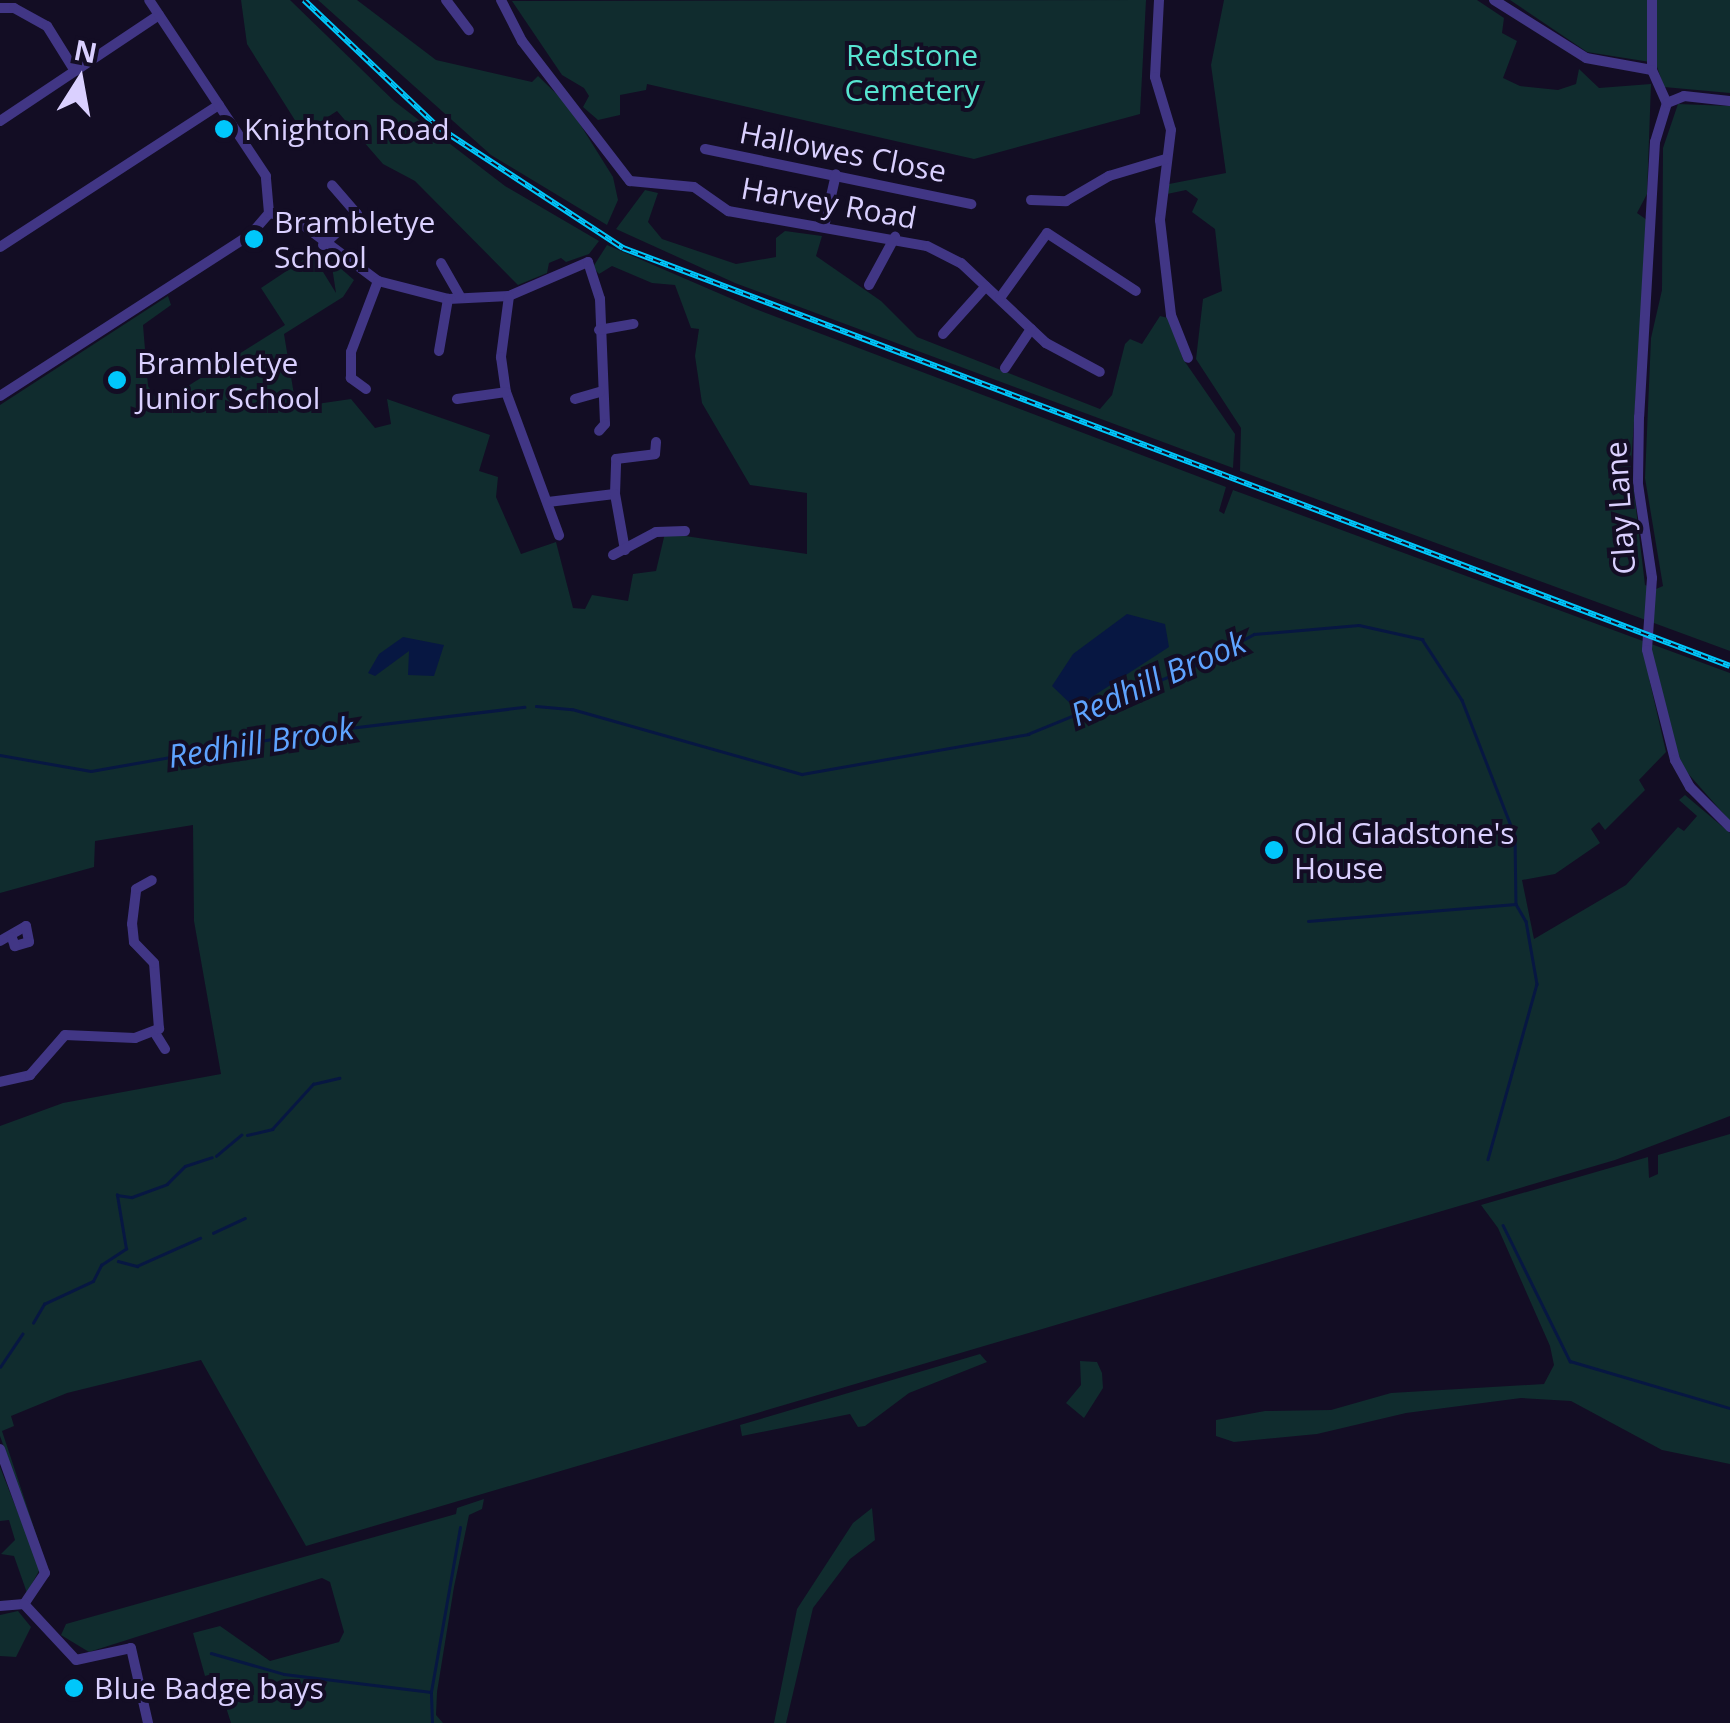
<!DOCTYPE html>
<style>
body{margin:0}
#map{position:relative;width:1730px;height:1723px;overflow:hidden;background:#130d24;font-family:"Open Sans",sans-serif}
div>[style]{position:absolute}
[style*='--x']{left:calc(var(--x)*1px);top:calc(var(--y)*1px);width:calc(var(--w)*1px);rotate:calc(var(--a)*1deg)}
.green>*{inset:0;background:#102c2e}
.water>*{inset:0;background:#071742}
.stream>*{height:2.5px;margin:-1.25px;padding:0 1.25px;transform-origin:1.25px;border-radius:1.25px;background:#071742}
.minor>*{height:10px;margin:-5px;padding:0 5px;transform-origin:5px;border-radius:5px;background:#413685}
.rail>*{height:6px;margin-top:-3px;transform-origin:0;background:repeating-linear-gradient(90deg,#130d24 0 8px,#00c7fb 0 16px);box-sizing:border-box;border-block:2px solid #00c7fb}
.dots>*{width:28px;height:28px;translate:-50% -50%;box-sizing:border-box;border:5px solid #130d24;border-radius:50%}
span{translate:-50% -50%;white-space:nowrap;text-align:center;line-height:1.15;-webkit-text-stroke:8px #130d24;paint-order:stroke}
.park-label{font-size:30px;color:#57e4d0}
.poi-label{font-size:30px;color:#dad0ff}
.left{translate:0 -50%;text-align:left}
.street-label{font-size:30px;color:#dad0ff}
.water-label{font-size:32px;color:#5ea3ff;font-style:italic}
.north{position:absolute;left:30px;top:30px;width:100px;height:100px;-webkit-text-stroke:8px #130d24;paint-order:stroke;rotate:11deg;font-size:28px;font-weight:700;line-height:40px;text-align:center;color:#dad0ff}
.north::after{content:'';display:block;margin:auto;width:35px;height:45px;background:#dad0ff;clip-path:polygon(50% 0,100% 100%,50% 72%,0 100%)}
</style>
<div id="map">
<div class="green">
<div style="clip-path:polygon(241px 0,290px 0,394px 101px,505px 186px,599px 241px,589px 254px,566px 262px,561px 258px,549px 263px,547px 273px,518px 285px,415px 181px,383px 164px,337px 111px,303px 133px,247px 44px)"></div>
<div style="clip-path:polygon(318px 0,357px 0,436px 60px,532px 82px,538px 76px,568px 105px,613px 177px,618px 200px,607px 225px,491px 155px)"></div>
<div style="clip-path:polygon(1146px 0,1140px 114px,974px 159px,647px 84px,646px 90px,620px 95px,620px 115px,598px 120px,583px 107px,589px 96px,584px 88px,562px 75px,512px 1px)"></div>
<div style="clip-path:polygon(1224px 0,1477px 0,1504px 18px,1502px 33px,1517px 41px,1503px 78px,1520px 86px,1558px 90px,1576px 84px,1579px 69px,1599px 88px,1651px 84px,1647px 194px,1637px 213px,1647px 220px,1646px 242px,1631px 466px,1645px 585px,1656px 589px,1663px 586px,1645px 478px,1651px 338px,1662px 290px,1663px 148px,1678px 104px,1730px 106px,1730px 651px,1240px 471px,1241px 428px,1196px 359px,1203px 299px,1222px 291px,1215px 229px,1192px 212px,1198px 199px,1186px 190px,1167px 194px,1169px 184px,1226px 173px,1211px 65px)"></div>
<div style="clip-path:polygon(1510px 0,1647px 0,1650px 62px,1587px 52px)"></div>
<div style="clip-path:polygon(1655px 0,1730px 0,1730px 93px,1664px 87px,1656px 64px)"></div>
<div style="clip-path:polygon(645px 190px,658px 193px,648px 222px,662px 239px,736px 264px,776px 257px,776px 238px,785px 231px,822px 236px,816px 256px,881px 301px,917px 337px,1100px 409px,1112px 395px,1125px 344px,1130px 339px,1142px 344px,1160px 316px,1168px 318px,1183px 359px,1235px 434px,1233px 468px,735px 283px,616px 229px)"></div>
<div style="clip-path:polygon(607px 245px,753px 308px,1226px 487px,1219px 511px,1224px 514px,1233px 490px,1730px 673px,1730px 821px,1684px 769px,1649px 678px,1666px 752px,1639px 780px,1645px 790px,1605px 830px,1599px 822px,1591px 829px,1600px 843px,1555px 874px,1522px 880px,1534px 939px,1626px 885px,1678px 827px,1684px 831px,1697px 816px,1679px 800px,1685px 795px,1730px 833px,1730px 1116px,1615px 1160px,306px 1546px,201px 1360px,67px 1393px,11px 1416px,14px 1426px,2px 1431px,45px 1561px,0 1436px,0 1126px,63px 1103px,221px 1074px,194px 921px,193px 825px,95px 841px,94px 867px,0 893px,0 405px,168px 296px,171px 305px,143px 325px,148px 386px,158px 401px,172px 396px,285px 325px,261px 288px,312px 254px,336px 293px,331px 260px,354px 280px,343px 297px,284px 334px,296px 407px,351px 399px,375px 428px,391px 424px,387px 399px,490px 435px,479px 471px,498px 477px,496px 497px,521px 554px,556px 542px,573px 608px,585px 609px,592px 595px,628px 601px,633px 574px,656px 571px,665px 533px,807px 554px,807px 493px,750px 485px,702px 403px,695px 356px,699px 329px,691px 328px,675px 285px,652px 283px,612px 266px,599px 274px,593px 267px)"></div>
<div style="clip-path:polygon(1730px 1134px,1730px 1464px,1662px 1450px,1571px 1401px,1521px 1398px,1406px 1413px,1317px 1434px,1234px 1442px,1216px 1436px,1216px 1420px,1265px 1411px,1331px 1410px,1391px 1393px,1544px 1384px,1554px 1365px,1550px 1346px,1498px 1228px,1481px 1205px,1648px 1157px,1649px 1178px,1658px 1174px,1658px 1155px)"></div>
<div style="clip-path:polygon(980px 1354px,987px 1362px,909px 1393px,865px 1426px,858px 1427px,850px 1414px,742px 1436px,740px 1425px)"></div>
<div style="clip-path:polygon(1080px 1361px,1097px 1362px,1102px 1373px,1103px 1388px,1084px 1418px,1066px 1403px,1081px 1385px)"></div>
<div style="clip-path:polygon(0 1467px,40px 1569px,27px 1593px,14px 1556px,1px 1554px,15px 1540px,9px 1520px,0 1521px)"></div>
<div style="clip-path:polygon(484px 1499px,482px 1509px,469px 1515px,454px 1587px,437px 1692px,436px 1715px,443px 1723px,231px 1723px,215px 1673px,205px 1676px,193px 1633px,220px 1626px,270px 1661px,339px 1642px,344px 1632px,330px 1582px,322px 1578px,89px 1652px,61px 1635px,66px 1624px,456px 1514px,457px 1508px)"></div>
<div style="clip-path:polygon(872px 1508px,875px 1540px,850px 1559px,813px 1608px,786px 1723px,774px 1723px,797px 1609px,853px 1523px)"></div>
<div style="clip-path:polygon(18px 1611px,31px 1627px,16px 1657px,0 1656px,0 1615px)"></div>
</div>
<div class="water">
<div style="clip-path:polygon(1127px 614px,1165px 624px,1169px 647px,1075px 708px,1052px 686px,1073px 654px)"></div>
<div style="clip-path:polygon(403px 637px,444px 645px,434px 676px,408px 675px,409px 651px,375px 676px,368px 673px,379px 654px)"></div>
</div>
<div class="stream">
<div style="--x:536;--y:706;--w:36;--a:5"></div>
<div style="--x:572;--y:709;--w:239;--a:15.8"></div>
<div style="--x:802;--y:774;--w:230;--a:-10"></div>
<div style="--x:1028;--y:734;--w:177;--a:-22.2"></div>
<div style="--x:1192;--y:667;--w:70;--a:-28"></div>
<div style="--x:1254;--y:634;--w:105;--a:-4.9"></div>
<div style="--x:1359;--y:625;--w:65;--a:12.5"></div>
<div style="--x:1422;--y:639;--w:73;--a:56.7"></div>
<div style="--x:1462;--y:700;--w:146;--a:68.7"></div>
<div style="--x:1515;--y:836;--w:68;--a:89.2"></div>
<div style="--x:1516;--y:904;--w:20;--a:60"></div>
<div style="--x:1526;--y:921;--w:64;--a:80.1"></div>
<div style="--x:1537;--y:984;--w:182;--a:105.6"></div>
<div style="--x:0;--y:755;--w:92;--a:10"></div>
<div style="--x:91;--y:771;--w:212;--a:-10"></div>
<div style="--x:300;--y:734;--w:226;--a:-6.9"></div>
<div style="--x:1308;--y:921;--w:208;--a:-4.7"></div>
<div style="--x:247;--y:1135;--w:26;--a:-13"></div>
<div style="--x:272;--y:1129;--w:61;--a:-47.7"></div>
<div style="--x:313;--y:1084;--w:27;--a:-13"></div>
<div style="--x:216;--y:1156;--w:33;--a:-40"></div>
<div style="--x:1503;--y:1225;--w:152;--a:63.8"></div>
<div style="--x:1570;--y:1361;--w:167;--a:16.4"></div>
<div style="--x:213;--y:1233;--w:35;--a:-25"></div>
<div style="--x:118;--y:1261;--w:20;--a:15"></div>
<div style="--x:137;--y:1266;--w:69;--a:-24"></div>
<div style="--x:33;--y:1323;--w:22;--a:-60"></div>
<div style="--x:44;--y:1304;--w:54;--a:-25.1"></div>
<div style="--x:93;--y:1281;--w:18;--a:-63"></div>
<div style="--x:101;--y:1265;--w:30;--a:-33"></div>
<div style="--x:126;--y:1249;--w:55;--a:-99.5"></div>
<div style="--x:117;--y:1195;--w:15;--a:8"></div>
<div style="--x:132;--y:1197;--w:37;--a:-20"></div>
<div style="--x:167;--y:1184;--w:25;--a:-45"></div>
<div style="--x:185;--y:1166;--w:28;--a:-18"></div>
<div style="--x:0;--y:1367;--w:40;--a:-56"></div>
<div style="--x:211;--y:1653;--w:76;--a:16"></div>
<div style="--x:284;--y:1674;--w:148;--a:7"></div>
<div style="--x:432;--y:1723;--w:31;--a:-92"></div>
<div style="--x:431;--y:1692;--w:167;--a:-80"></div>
</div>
<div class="minor">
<div style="--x:446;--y:0;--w:38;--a:53"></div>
<div style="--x:501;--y:0;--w:46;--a:62.9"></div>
<div style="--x:522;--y:41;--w:177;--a:52.4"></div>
<div style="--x:630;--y:181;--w:64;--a:5.4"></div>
<div style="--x:694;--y:187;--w:42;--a:35.2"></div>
<div style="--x:728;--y:211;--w:202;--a:10"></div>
<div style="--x:927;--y:246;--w:38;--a:27"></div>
<div style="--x:961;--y:263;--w:117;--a:43.3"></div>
<div style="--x:1046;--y:343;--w:61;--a:28.2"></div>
<div style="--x:1159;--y:0;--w:77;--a:93"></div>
<div style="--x:1155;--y:77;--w:55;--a:73.2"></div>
<div style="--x:1171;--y:130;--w:91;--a:97"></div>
<div style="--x:1160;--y:220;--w:96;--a:83.4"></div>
<div style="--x:1171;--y:315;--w:46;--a:68.4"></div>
<div style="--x:1494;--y:0;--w:109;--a:32.2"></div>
<div style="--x:1586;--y:58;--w:67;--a:10.3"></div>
<div style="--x:1652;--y:0;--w:70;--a:90"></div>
<div style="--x:1652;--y:70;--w:36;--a:66"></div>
<div style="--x:0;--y:8;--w:14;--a:0"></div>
<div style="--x:14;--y:8;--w:38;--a:29"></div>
<div style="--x:47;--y:26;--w:53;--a:58.1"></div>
<div style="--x:1667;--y:103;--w:41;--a:107.1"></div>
<div style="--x:1655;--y:142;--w:275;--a:93.3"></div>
<div style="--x:1639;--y:417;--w:67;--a:90.9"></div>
<div style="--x:1638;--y:484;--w:95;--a:81.5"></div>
<div style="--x:1652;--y:578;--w:72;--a:94"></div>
<div style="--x:1647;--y:650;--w:114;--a:75.7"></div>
<div style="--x:1675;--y:760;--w:31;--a:61"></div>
<div style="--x:1690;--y:787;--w:57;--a:45"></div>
<div style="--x:1667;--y:103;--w:18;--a:-22"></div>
<div style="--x:1684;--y:96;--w:46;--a:6.2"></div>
<div style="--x:0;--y:121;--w:191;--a:-33.7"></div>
<div style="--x:705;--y:149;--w:272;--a:11.7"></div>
<div style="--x:1031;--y:200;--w:35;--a:2"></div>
<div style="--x:1066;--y:201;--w:50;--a:-30.2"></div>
<div style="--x:1109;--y:176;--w:59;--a:-16.6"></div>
<div style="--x:269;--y:213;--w:27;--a:13"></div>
<div style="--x:295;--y:219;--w:104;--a:36.8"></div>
<div style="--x:378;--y:281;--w:72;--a:14.4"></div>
<div style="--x:448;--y:299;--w:61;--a:-2.8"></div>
<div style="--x:509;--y:296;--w:86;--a:-23.3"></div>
<div style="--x:588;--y:262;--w:39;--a:72"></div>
<div style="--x:600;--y:299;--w:125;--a:87.7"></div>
<div style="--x:605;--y:424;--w:9;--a:131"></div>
<div style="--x:824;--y:227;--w:54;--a:-77.2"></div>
<div style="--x:323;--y:245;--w:46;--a:-42.4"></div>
<div style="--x:357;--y:214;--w:38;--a:-131"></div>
<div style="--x:0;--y:247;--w:261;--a:-33"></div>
<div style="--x:441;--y:263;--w:40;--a:60.3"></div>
<div style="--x:869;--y:285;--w:55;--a:-61.6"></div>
<div style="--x:509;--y:296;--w:62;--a:97.5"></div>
<div style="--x:501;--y:357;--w:35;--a:82"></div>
<div style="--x:506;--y:392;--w:153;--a:69.7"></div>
<div style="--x:1000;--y:298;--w:80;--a:-54.1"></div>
<div style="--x:1047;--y:233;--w:106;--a:33.1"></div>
<div style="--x:599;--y:330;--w:35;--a:-10"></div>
<div style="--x:943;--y:334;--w:64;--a:-48.1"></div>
<div style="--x:439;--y:351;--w:53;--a:-80.2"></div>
<div style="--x:1005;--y:368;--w:47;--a:-56.3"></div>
<div style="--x:366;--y:389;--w:19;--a:-144"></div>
<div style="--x:351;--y:378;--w:26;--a:-90"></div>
<div style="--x:351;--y:352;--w:76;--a:-69.2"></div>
<div style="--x:0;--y:396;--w:299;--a:-32.8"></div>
<div style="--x:251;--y:234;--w:28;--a:-49"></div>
<div style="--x:269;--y:213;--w:37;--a:-95"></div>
<div style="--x:266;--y:176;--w:211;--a:-123.6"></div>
<div style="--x:457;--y:399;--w:49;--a:-8.1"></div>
<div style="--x:575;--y:399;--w:26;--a:-16"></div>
<div style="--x:615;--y:494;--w:35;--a:-88"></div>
<div style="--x:616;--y:459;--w:39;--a:-7"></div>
<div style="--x:655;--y:454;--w:12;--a:-85"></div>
<div style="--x:548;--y:502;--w:67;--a:-6.8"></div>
<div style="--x:615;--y:494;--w:57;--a:79.9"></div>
<div style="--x:613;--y:555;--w:49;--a:-28.1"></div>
<div style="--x:656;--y:532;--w:29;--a:-2"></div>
<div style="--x:0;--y:941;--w:30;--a:-30"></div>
<div style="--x:26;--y:926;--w:16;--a:79"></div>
<div style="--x:29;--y:942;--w:15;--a:164"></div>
<div style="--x:15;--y:946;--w:9;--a:-111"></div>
<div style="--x:155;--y:1033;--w:19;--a:58"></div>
<div style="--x:0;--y:1082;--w:31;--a:-13"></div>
<div style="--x:30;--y:1075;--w:53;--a:-48.8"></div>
<div style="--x:65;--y:1035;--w:70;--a:2.5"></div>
<div style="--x:135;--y:1038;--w:26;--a:-21"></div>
<div style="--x:159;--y:1029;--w:66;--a:-94.3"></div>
<div style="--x:154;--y:963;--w:29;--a:-134"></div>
<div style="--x:134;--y:942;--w:18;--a:-96"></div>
<div style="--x:132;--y:924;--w:35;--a:-83"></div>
<div style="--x:136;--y:889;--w:18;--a:-29"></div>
<div style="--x:0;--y:1449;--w:132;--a:70.1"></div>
<div style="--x:45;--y:1573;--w:37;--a:124"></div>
<div style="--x:0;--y:1606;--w:24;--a:-5"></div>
<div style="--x:24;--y:1604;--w:76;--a:47.1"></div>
<div style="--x:76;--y:1660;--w:56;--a:-12.3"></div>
<div style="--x:131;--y:1648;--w:77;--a:77.2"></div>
</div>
<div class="rail">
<div style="--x:304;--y:0;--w:185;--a:43.5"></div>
<div style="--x:438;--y:127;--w:221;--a:33.2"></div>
<div style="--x:623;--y:248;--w:1183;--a:20.69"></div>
</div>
<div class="dots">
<div style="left:224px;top:129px;background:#00c7fb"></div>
<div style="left:254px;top:239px;background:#00c7fb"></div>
<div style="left:117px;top:380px;background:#00c7fb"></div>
<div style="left:1274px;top:850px;background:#00c7fb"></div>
<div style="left:74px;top:1688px;background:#00c7fb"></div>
</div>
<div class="park-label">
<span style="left:912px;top:72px">Redstone<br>Cemetery</span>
</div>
<div class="poi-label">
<span class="left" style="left:244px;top:129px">Knighton Road</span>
<span class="left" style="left:274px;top:239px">Brambletye<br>School</span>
<span class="left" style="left:137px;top:380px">Brambletye<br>Junior School</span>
<span class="left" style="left:1294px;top:850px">Old Gladstone's<br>House</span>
<span class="left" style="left:94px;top:1688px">Blue Badge bays</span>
</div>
<div class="street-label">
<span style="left:843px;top:152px;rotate:11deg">Hallowes Close</span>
<span style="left:829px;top:203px;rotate:10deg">Harvey Road</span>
<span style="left:1620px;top:508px;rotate:-94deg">Clay Lane</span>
</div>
<div class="water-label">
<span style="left:1158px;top:678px;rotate:-24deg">Redhill Brook</span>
<span style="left:261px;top:742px;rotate:-9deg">Redhill Brook</span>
</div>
<div class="north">N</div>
</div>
